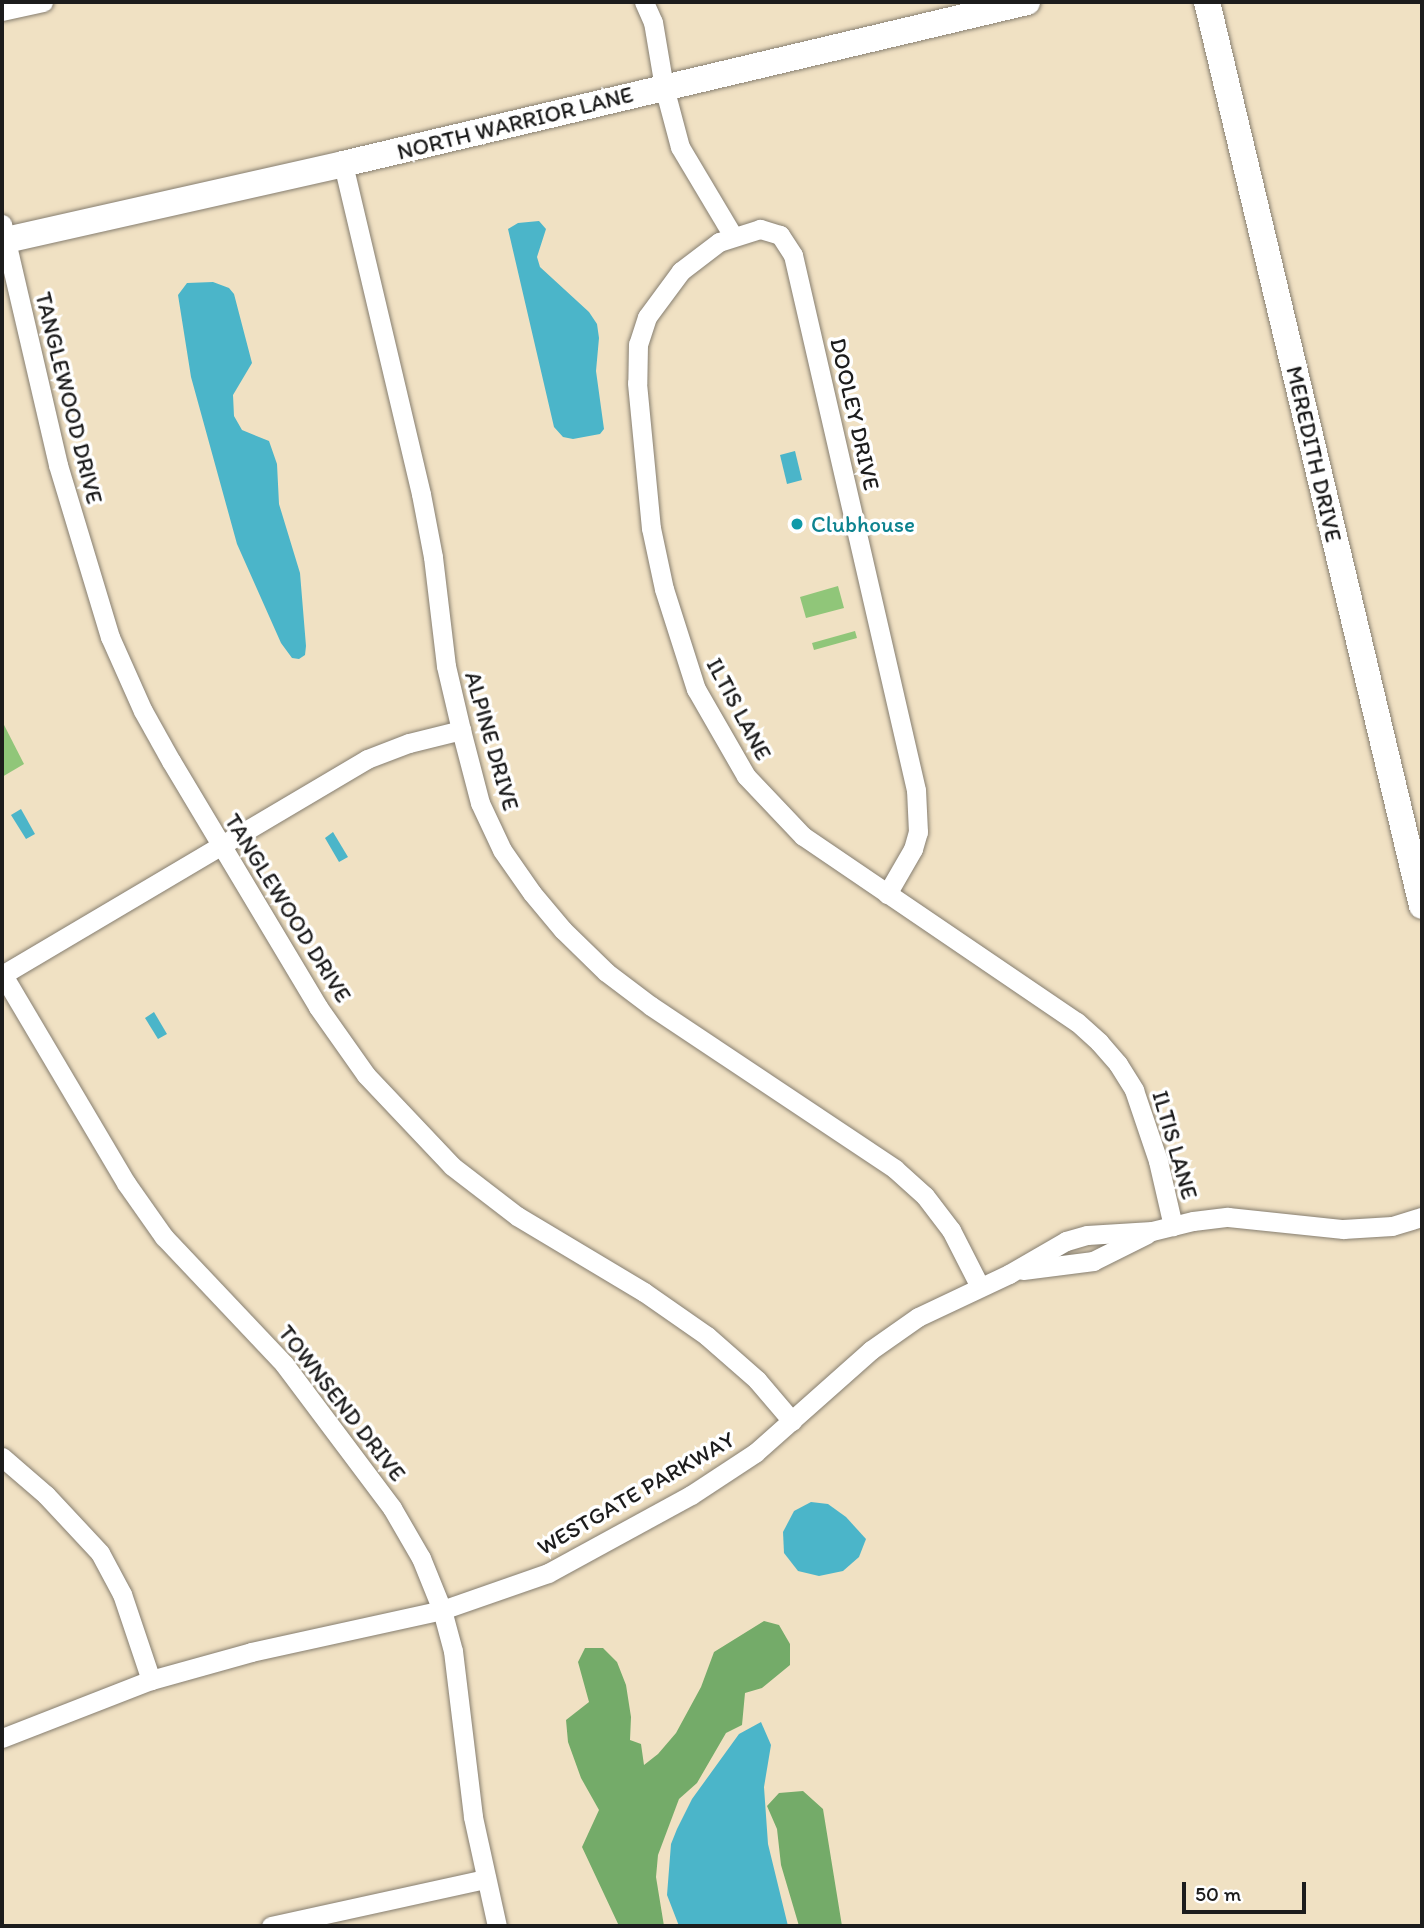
<!DOCTYPE html>
<style>
body{margin:0}
#map{position:relative;width:1424px;height:1928px;overflow:hidden;background:#f0e1c3;font-family:Itim,sans-serif}
div>[style]{position:absolute}
[style*='--x']{left:calc(var(--x)*1px);top:calc(var(--y)*1px);width:calc(var(--w)*1px);rotate:calc(var(--a)*1deg)}
.green>*{inset:0;background:#90c679}
.forest>*{inset:0;background:#74ab69}
.water>*{inset:0;background:#4bb5c9}
.roads{filter:drop-shadow(0 0 2px #867e70) drop-shadow(0 0 2px #867e70)}
.street>*{height:19px;margin:-9.5px;padding:0 9.5px;transform-origin:9.5px;border-radius:9.5px;background:#fff}
.secondary>*{height:26px;margin:-13px;padding:0 13px;transform-origin:13px;border-radius:13px;background:#fff}
.dots>*{width:19px;height:19px;translate:-50% -50%;box-sizing:border-box;border:4px solid #fff;border-radius:50%}
span{translate:-50% -50%;white-space:nowrap;text-align:center;line-height:1.15;-webkit-text-stroke:7px #fff;paint-order:stroke}
.street-label{font-size:23px;color:#1c1c1c}
.culture-label{font-size:23px;color:#0d838f}
.left{translate:0 -50%;text-align:left}
.frame{position:absolute;inset:0;border:4px solid #1c1c1c;pointer-events:none}
.scale{position:absolute;left:1182px;top:1882px;width:124px;height:32px;box-sizing:border-box;border:4px solid #1c1c1c;border-top:0;padding-left:9px;font-size:21px;line-height:24px;white-space:nowrap;color:#1c1c1c;-webkit-text-stroke:5px #fff;paint-order:stroke}
</style>
<div id="map">
<div class="green">
<div style="clip-path:polygon(838px 586px,844px 608px,806px 618px,800px 597px)"></div>
<div style="clip-path:polygon(855px 631px,857px 638px,814px 650px,812px 643px)"></div>
<div style="clip-path:polygon(2px 721px,24px 764px,2px 777px)"></div>
</div>
<div class="forest">
<div style="clip-path:polygon(764px 1621px,779px 1625px,790px 1644px,790px 1665px,762px 1688px,745px 1693px,742px 1725px,726px 1733px,697px 1783px,679px 1799px,658px 1855px,656px 1877px,664px 1926px,619px 1926px,582px 1847px,599px 1810px,581px 1778px,568px 1742px,566px 1720px,589px 1702px,578px 1662px,585px 1648px,603px 1648px,617px 1662px,626px 1685px,631px 1717px,630px 1740px,641px 1744px,644px 1765px,658px 1754px,676px 1733px,701px 1687px,714px 1652px)"></div>
<div style="clip-path:polygon(803px 1791px,823px 1809px,842px 1926px,799px 1926px,781px 1865px,777px 1829px,767px 1806px,779px 1793px)"></div>
</div>
<div class="water">
<div style="clip-path:polygon(539px 221px,546px 229px,537px 257px,540px 267px,589px 312px,597px 324px,599px 338px,596px 371px,604px 429px,600px 434px,573px 439px,563px 437px,554px 427px,508px 229px,518px 223px)"></div>
<div style="clip-path:polygon(213px 282px,229px 288px,234px 294px,252px 363px,233px 395px,234px 416px,242px 430px,269px 441px,277px 464px,279px 504px,300px 573px,306px 646px,305px 655px,299px 659px,292px 658px,281px 643px,237px 544px,191px 377px,178px 295px,187px 283px)"></div>
<div style="clip-path:polygon(795px 451px,802px 480px,787px 484px,780px 455px)"></div>
<div style="clip-path:polygon(21px 809px,35px 834px,26px 839px,11px 815px)"></div>
<div style="clip-path:polygon(333px 832px,348px 857px,339px 862px,325px 838px)"></div>
<div style="clip-path:polygon(154px 1012px,167px 1034px,158px 1039px,145px 1018px)"></div>
<div style="clip-path:polygon(811px 1502px,828px 1504px,846px 1517px,866px 1539px,859px 1557px,843px 1571px,819px 1576px,798px 1571px,784px 1553px,783px 1532px,794px 1511px)"></div>
<div style="clip-path:polygon(761px 1722px,771px 1745px,764px 1787px,768px 1844px,788px 1926px,679px 1926px,667px 1895px,671px 1844px,677px 1829px,692px 1799px,739px 1734px)"></div>
</div>
<div class="roads">
<div class="street">
<div style="--x:644;--y:2;--w:22;--a:66"></div>
<div style="--x:653;--y:22;--w:66;--a:80.4"></div>
<div style="--x:664;--y:87;--w:62;--a:75.1"></div>
<div style="--x:680;--y:147;--w:104;--a:59.2"></div>
<div style="--x:2;--y:11;--w:42;--a:-12.4"></div>
<div style="--x:343;--y:164;--w:339;--a:76.7"></div>
<div style="--x:421;--y:494;--w:64;--a:79.2"></div>
<div style="--x:433;--y:557;--w:110;--a:83.2"></div>
<div style="--x:446;--y:666;--w:66;--a:76.8"></div>
<div style="--x:461;--y:730;--w:75;--a:75.4"></div>
<div style="--x:480;--y:803;--w:52;--a:64.9"></div>
<div style="--x:502;--y:850;--w:52;--a:55.1"></div>
<div style="--x:532;--y:893;--w:48;--a:50"></div>
<div style="--x:563;--y:930;--w:60;--a:44.3"></div>
<div style="--x:606;--y:972;--w:56;--a:37.1"></div>
<div style="--x:651;--y:1006;--w:293;--a:33.7"></div>
<div style="--x:895;--y:1169;--w:40;--a:42"></div>
<div style="--x:925;--y:1196;--w:43;--a:52.6"></div>
<div style="--x:951;--y:1230;--w:64;--a:63"></div>
<div style="--x:2;--y:224;--w:247;--a:76.9"></div>
<div style="--x:58;--y:465;--w:180;--a:73.2"></div>
<div style="--x:110;--y:637;--w:81;--a:66"></div>
<div style="--x:143;--y:711;--w:57;--a:60.8"></div>
<div style="--x:171;--y:761;--w:287;--a:59.1"></div>
<div style="--x:318;--y:1007;--w:83;--a:54.8"></div>
<div style="--x:366;--y:1075;--w:125;--a:46.6"></div>
<div style="--x:452;--y:1166;--w:82;--a:37.6"></div>
<div style="--x:517;--y:1216;--w:148;--a:30.9"></div>
<div style="--x:644;--y:1292;--w:77;--a:34.9"></div>
<div style="--x:707;--y:1336;--w:67;--a:41.3"></div>
<div style="--x:757;--y:1380;--w:54;--a:49.5"></div>
<div style="--x:887;--y:894;--w:52;--a:-60"></div>
<div style="--x:913;--y:849;--w:18;--a:-74"></div>
<div style="--x:918;--y:832;--w:42;--a:-92.7"></div>
<div style="--x:916;--y:790;--w:549;--a:-102.95"></div>
<div style="--x:793;--y:255;--w:24;--a:-123"></div>
<div style="--x:780;--y:235;--w:21;--a:-163"></div>
<div style="--x:760;--y:229;--w:43;--a:162.4"></div>
<div style="--x:719;--y:242;--w:48;--a:142.7"></div>
<div style="--x:681;--y:271;--w:57;--a:126.5"></div>
<div style="--x:647;--y:317;--w:28;--a:108"></div>
<div style="--x:638;--y:344;--w:39;--a:91"></div>
<div style="--x:637;--y:383;--w:146;--a:84.5"></div>
<div style="--x:651;--y:528;--w:62;--a:78"></div>
<div style="--x:664;--y:589;--w:105;--a:72.3"></div>
<div style="--x:696;--y:689;--w:100;--a:60.1"></div>
<div style="--x:746;--y:776;--w:83;--a:46.5"></div>
<div style="--x:803;--y:836;--w:331;--a:34.2"></div>
<div style="--x:1077;--y:1022;--w:30;--a:42"></div>
<div style="--x:1099;--y:1042;--w:29;--a:49"></div>
<div style="--x:1118;--y:1064;--w:31;--a:58"></div>
<div style="--x:1134;--y:1090;--w:75;--a:71.3"></div>
<div style="--x:1158;--y:1161;--w:67;--a:77"></div>
<div style="--x:2;--y:975;--w:424;--a:-30.6"></div>
<div style="--x:367;--y:759;--w:45;--a:-20.9"></div>
<div style="--x:409;--y:743;--w:54;--a:-14"></div>
<div style="--x:3;--y:975;--w:242;--a:59.4"></div>
<div style="--x:126;--y:1183;--w:66;--a:54.9"></div>
<div style="--x:164;--y:1237;--w:175;--a:46.6"></div>
<div style="--x:284;--y:1364;--w:180;--a:53.1"></div>
<div style="--x:392;--y:1508;--w:58;--a:59.9"></div>
<div style="--x:421;--y:1558;--w:56;--a:68"></div>
<div style="--x:442;--y:1610;--w:42;--a:75"></div>
<div style="--x:453;--y:1651;--w:167;--a:83.1"></div>
<div style="--x:473;--y:1817;--w:112;--a:77.6"></div>
<div style="--x:1023;--y:1270;--w:71;--a:-7.3"></div>
<div style="--x:1093;--y:1261;--w:60;--a:-26.6"></div>
<div style="--x:2;--y:1457;--w:58;--a:40.8"></div>
<div style="--x:46;--y:1495;--w:79;--a:47"></div>
<div style="--x:100;--y:1553;--w:47;--a:61.8"></div>
<div style="--x:122;--y:1594;--w:91;--a:71.4"></div>
<div style="--x:2;--y:1738;--w:160;--a:-21.3"></div>
<div style="--x:151;--y:1680;--w:104;--a:-15.6"></div>
<div style="--x:251;--y:1652;--w:196;--a:-12.4"></div>
<div style="--x:442;--y:1610;--w:112;--a:-19.2"></div>
<div style="--x:548;--y:1573;--w:163;--a:-28.6"></div>
<div style="--x:691;--y:1495;--w:77;--a:-33.3"></div>
<div style="--x:755;--y:1453;--w:155;--a:-41.6"></div>
<div style="--x:871;--y:1350;--w:57;--a:-35.1"></div>
<div style="--x:918;--y:1317;--w:101;--a:-25.3"></div>
<div style="--x:1009;--y:1274;--w:66;--a:-30.1"></div>
<div style="--x:1066;--y:1241;--w:22;--a:-16"></div>
<div style="--x:1087;--y:1235;--w:65;--a:-3.5"></div>
<div style="--x:1152;--y:1231;--w:42;--a:-13.7"></div>
<div style="--x:1193;--y:1221;--w:35;--a:-7"></div>
<div style="--x:1228;--y:1217;--w:116;--a:6"></div>
<div style="--x:1343;--y:1229;--w:49;--a:-3.5"></div>
<div style="--x:1392;--y:1226;--w:31;--a:-17"></div>
<div style="--x:271;--y:1926;--w:219;--a:-12.4"></div>
</div>
<div class="secondary">
<div style="--x:1207;--y:2;--w:929;--a:76.62"></div>
<div style="--x:2;--y:241;--w:350;--a:-12.7"></div>
<div style="--x:343;--y:164;--w:703;--a:-13.32"></div>
</div>
</div>
<div class="dots">
<div style="left:797px;top:524px;background:#0f9aa8"></div>
</div>
<div class="street-label">
<span style="left:515px;top:123px;rotate:-14deg">NORTH WARRIOR LANE</span>
<span style="left:69px;top:398px;rotate:76deg">TANGLEWOOD DRIVE</span>
<span style="left:855px;top:414px;rotate:77deg">DOOLEY DRIVE</span>
<span style="left:1314px;top:454px;rotate:77deg">MEREDITH DRIVE</span>
<span style="left:739px;top:709px;rotate:62deg">ILTIS LANE</span>
<span style="left:492px;top:741px;rotate:74deg">ALPINE DRIVE</span>
<span style="left:288px;top:908px;rotate:58deg">TANGLEWOOD DRIVE</span>
<span style="left:1175px;top:1145px;rotate:74deg">ILTIS LANE</span>
<span style="left:342px;top:1403px;rotate:52deg">TOWNSEND DRIVE</span>
<span style="left:636px;top:1493px;rotate:-30deg">WESTGATE PARKWAY</span>
</div>
<div class="culture-label">
<span class="left" style="left:811px;top:524px">Clubhouse</span>
</div>
<div class="frame"></div>
<div class="scale">50 m</div>
</div>
